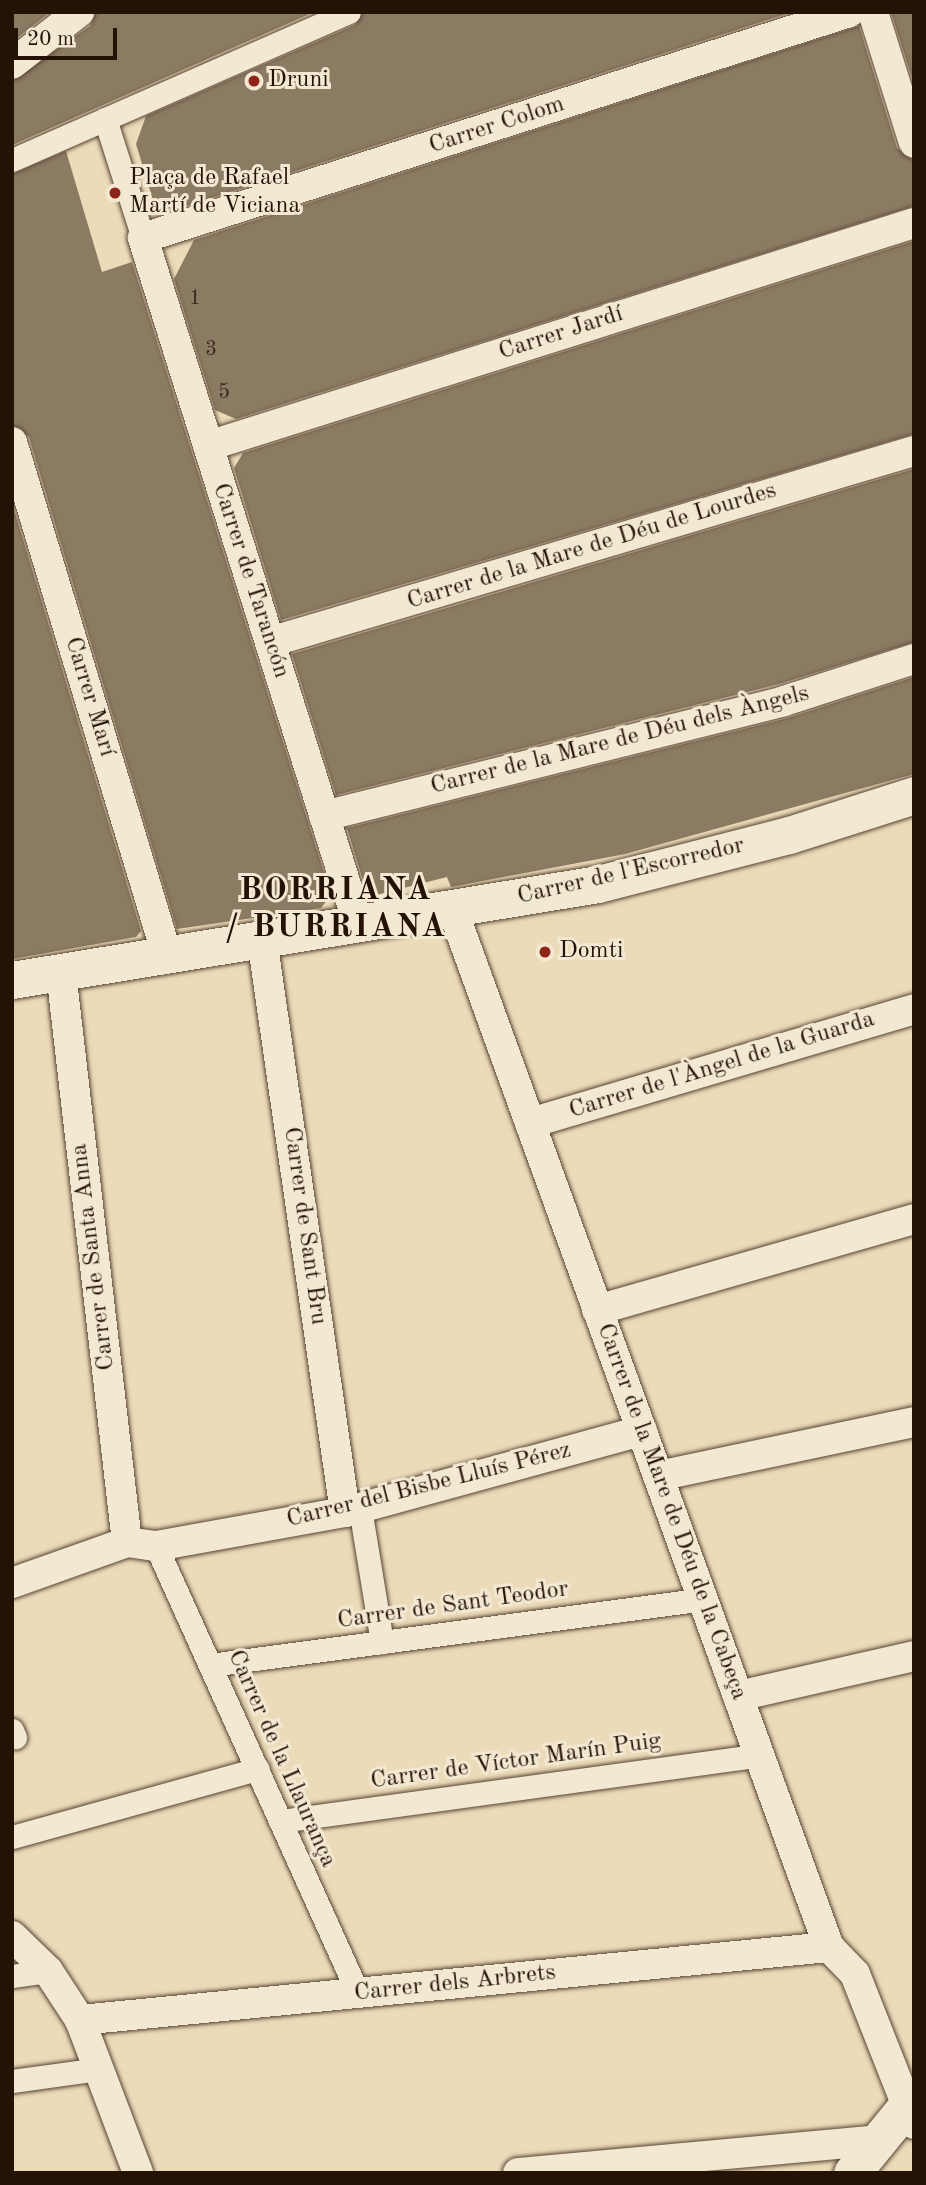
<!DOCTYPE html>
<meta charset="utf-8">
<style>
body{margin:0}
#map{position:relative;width:926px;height:2185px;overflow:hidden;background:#ecdbb9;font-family:"Old Standard TT",serif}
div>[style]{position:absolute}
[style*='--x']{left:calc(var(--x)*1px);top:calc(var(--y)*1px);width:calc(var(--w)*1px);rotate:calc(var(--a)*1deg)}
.building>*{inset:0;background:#8c7b63}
.roads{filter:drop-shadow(0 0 2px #564432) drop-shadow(0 0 2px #564432)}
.pedestrian>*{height:23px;margin:-11.5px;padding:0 11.5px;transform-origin:11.5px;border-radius:11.5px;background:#f3e8d2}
.minor>*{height:30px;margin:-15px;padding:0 15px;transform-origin:15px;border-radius:15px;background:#f3e8d2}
.tertiary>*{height:37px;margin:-18.5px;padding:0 18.5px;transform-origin:18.5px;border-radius:18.5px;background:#f3e8d2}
.dots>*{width:19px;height:19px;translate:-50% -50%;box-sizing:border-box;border:4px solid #f3e8d2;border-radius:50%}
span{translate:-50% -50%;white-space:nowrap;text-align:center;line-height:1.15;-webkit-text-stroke:6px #f3e8d2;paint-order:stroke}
.number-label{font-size:21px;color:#3e2c1c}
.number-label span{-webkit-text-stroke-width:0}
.poi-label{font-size:24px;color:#241205}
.left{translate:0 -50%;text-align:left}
.street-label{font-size:24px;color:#241205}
.district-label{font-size:32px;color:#241205;font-weight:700;letter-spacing:2px}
.frame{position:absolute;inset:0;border:14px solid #241205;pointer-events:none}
.scale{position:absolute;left:14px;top:28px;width:103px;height:32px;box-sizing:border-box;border:4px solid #241205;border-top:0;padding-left:9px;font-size:21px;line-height:24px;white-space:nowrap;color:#241205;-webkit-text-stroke:5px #f3e8d2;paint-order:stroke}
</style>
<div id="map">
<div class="building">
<div style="clip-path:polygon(12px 12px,50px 12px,12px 42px)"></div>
<div style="clip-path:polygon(96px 12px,314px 12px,12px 145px,12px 81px,90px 26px)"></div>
<div style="clip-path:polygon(363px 12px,792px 12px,161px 214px,156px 210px,136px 144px,146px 116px,355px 25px)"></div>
<div style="clip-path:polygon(891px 12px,914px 12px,914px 84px)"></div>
<div style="clip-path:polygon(859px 26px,897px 148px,914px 160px,914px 206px,236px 419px,215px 410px,174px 279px,194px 240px)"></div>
<div style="clip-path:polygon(66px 151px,102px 272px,132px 262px,331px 895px,321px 908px,177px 929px,29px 437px,12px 425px,12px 174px)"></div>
<div style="clip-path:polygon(914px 241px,914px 434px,281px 620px,234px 468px,243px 453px)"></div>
<div style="clip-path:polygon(914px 469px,914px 642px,779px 684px,336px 795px,292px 654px)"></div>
<div style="clip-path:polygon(12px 503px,141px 931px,136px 937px,12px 959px)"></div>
<div style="clip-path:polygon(914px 677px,914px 774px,625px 854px,451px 887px,447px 877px,376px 895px,366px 890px,347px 828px,788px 718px)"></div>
</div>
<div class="roads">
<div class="pedestrian">
<div style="--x:105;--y:119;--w:125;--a:72.3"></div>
<div style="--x:12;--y:160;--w:368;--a:-23.7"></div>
<div style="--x:360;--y:1508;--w:136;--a:80.7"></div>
<div style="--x:156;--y:1546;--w:491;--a:65.7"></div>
<div style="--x:210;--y:1665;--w:496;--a:-7.6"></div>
<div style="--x:12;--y:1730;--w:8;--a:67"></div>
<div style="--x:280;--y:1821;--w:484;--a:-7.8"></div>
<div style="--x:12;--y:1837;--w:255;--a:-15.5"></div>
<div style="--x:12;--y:1976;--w:36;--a:-8"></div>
<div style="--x:12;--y:2081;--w:87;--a:-7.9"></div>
</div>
<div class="minor">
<div style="--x:873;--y:12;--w:137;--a:72.6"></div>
<div style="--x:12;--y:64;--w:85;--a:-37.8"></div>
<div style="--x:12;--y:442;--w:533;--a:73.2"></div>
<div style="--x:208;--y:446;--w:740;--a:-17.53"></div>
<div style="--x:270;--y:642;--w:672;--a:-16.52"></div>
<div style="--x:324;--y:816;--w:474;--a:-14"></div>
<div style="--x:784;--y:701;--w:137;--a:-17.9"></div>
<div style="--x:452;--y:908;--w:1105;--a:70.06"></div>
<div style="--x:829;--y:1947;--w:37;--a:46"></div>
<div style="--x:855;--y:1974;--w:161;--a:68.5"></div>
<div style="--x:358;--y:923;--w:718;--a:-107.43"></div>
<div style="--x:143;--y:238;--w:742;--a:-17.73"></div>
<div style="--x:262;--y:939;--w:579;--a:81.76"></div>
<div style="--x:61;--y:972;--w:574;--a:83.4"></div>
<div style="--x:530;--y:1123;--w:401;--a:-16.5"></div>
<div style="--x:597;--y:1310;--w:330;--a:-16"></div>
<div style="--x:658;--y:1476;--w:262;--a:-11.9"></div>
<div style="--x:12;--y:1583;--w:122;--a:-19.6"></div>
<div style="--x:127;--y:1542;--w:29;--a:8"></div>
<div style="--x:156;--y:1546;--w:192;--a:-10.2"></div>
<div style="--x:345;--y:1512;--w:308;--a:-15.3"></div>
<div style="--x:738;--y:1696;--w:180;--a:-12.8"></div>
<div style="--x:12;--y:1936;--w:50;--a:44.2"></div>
<div style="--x:48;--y:1971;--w:59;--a:56.9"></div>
<div style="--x:80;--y:2020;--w:164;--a:69.2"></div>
<div style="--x:80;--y:2020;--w:753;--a:-5.57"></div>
<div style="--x:518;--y:2173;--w:363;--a:-5.2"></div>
</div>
<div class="tertiary">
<div style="--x:12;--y:980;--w:594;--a:-9.3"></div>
<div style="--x:598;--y:884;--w:197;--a:-14.4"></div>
<div style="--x:789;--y:835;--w:131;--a:-17.7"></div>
<div style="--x:852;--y:2173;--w:98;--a:-50.8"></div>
</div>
</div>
<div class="dots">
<div style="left:254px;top:81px;background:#8f2418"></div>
<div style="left:115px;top:193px;background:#8f2418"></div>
<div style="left:545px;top:952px;background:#8f2418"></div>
</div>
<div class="number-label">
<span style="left:195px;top:299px">1</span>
<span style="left:211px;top:350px">3</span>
<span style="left:224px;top:393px">5</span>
</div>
<div class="poi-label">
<span class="left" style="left:268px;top:81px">Druni</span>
<span class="left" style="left:129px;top:193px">Plaça de Rafael<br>Martí de Viciana</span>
<span class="left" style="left:559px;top:952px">Domti</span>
</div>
<div class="street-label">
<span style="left:497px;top:126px;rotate:-18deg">Carrer Colom</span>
<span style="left:561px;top:334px;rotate:-18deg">Carrer Jardí</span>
<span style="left:592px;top:547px;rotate:-17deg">Carrer de la Mare de Déu de Lourdes</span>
<span style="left:250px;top:581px;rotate:72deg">Carrer de Tarancón</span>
<span style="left:89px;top:697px;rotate:73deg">Carrer Marí</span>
<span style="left:620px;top:741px;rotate:-14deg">Carrer de la Mare de Déu dels Àngels</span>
<span style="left:631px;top:872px;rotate:-13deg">Carrer de l'Escorredor</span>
<span style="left:722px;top:1066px;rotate:-17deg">Carrer de l'Àngel de la Guarda</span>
<span style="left:304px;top:1226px;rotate:82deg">Carrer de Sant Bru</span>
<span style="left:94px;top:1257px;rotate:-97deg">Carrer de Santa Anna</span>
<span style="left:429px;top:1486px;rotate:-14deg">Carrer del Bisbe Lluís Pérez</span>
<span style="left:671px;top:1512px;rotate:70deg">Carrer de la Mare de Déu de la Cabeça</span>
<span style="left:453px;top:1606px;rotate:-8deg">Carrer de Sant Teodor</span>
<span style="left:281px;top:1759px;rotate:66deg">Carrer de la Llaurança</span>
<span style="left:516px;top:1762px;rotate:-8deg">Carrer de Víctor Marín Puig</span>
<span style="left:455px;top:1984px;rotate:-6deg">Carrer dels Arbrets</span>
</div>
<div class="district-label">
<span style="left:336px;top:910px">BORRIANA<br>/ BURRIANA</span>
</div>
<div class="frame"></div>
<div class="scale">20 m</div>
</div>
